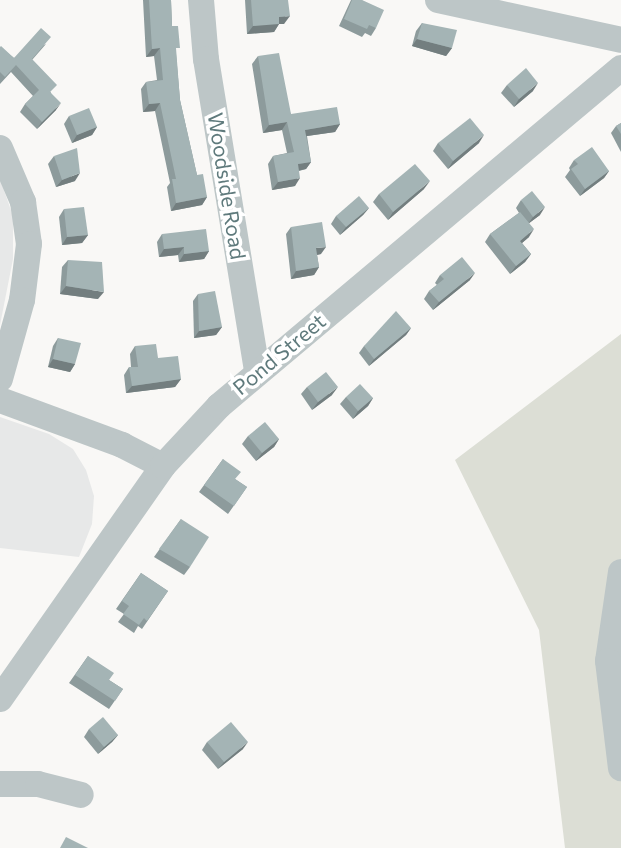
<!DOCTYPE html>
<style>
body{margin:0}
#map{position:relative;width:621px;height:848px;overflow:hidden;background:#f9f8f6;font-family:Commissioner,sans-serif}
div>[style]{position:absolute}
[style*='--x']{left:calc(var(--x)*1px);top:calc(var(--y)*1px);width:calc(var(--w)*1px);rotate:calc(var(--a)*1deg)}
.built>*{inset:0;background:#e7e8e8}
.green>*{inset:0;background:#dcded5}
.minor>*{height:26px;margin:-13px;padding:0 13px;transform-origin:13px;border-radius:13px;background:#bdc6c7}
.wall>*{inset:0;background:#8d9b9c}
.shaded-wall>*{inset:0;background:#737e7f}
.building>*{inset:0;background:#a4b4b5}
span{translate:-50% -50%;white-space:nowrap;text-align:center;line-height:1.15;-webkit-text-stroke:7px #fff;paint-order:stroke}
.street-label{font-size:21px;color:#5f7a7c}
</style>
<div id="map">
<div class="built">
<div style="clip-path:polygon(0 179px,13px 216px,13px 259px,0 325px)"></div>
<div style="clip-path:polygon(0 417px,49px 434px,73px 449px,86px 470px,94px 496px,92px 524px,79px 557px,0 548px)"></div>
</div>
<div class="green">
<div style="clip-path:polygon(621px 334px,621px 848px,565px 848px,539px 630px,455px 460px)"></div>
</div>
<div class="minor">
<div style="--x:201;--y:0;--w:59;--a:85.2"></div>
<div style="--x:206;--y:59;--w:316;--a:80.7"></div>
<div style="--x:438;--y:0;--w:187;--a:12.3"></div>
<div style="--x:0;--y:148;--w:59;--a:66.9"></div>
<div style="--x:23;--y:202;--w:42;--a:81.9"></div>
<div style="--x:29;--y:244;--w:56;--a:97.1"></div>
<div style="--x:22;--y:300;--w:82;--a:105.6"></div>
<div style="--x:0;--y:400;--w:130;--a:20.2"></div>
<div style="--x:122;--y:445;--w:46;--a:27.1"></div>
<div style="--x:621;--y:572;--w:90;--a:98.3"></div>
<div style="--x:608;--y:661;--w:108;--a:83.1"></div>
<div style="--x:0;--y:699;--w:284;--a:-55"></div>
<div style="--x:163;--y:466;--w:82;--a:-47"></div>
<div style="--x:219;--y:406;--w:525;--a:-40.06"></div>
<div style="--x:0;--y:784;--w:38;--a:0"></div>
<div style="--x:38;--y:784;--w:44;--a:14.3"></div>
</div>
<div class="wall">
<div style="clip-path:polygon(143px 0,171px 0,172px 26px,176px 54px,180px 100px,197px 175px,207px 197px,202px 205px,171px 211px,167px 187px,170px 183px,155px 111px,143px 112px,141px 89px,146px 82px,157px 80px,154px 56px,146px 57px)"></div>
<div style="clip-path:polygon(245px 0,288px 0,284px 24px,279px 24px,274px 32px,247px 34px)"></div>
<div style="clip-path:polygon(351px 0,362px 0,376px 28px,371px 36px,365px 33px,362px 37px,339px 26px)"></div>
<div style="clip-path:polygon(422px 23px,452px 48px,446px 56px,412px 46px,416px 31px)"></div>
<div style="clip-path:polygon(46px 44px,32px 60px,51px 93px,56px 110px,37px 129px,20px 112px,25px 104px,33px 96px,11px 72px,0 84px,0 47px,14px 58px)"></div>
<div style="clip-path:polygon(258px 56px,291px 114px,340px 124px,335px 132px,307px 136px,311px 162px,306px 169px,299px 171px,295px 186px,272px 190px,268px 164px,273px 156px,287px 153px,282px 130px,263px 133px,252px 64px)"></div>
<div style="clip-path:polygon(507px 85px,533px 91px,514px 107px,501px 93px)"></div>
<div style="clip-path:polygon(69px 116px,97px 127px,92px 135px,72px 143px,64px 124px)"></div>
<div style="clip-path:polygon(621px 123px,621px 152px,611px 133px,616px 126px)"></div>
<div style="clip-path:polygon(438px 143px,479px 143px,448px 169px,433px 151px)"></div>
<div style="clip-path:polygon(54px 156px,75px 181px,56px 187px,48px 164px)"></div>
<div style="clip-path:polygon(574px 160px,609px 171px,604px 178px,580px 196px,565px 177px,570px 170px,569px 168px)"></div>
<div style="clip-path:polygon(424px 189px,388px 220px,373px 202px,379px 194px)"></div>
<div style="clip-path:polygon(521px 200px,540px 215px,529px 223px,529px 237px,522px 243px,531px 254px,525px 262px,510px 274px,485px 242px,490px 234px,519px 213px,516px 208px)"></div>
<div style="clip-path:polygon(369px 208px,363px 215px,340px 235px,331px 224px,336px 216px)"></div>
<div style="clip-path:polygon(64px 209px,88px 235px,82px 243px,62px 245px,59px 217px)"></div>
<div style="clip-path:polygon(291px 227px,321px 254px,317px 255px,319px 267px,314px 275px,291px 279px,286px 234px)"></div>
<div style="clip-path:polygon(162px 234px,209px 251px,204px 259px,179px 262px,178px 255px,159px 257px,157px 242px)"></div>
<div style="clip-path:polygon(68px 260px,98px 299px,60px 294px,62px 267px)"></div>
<div style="clip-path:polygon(440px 275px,470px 280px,433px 310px,424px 299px,429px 291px,437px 285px,435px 283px)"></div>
<div style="clip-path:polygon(198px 294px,222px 327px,216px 335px,194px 338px,193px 301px)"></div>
<div style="clip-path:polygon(411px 328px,406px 335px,369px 366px,359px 353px,364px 346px)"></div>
<div style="clip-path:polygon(58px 338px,75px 364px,70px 372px,48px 367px,53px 346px)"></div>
<div style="clip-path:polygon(135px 346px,158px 358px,181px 379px,175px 387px,126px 393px,124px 375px,129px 367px,131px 367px,130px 354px)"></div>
<div style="clip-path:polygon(307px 387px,332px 395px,312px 410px,301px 394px)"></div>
<div style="clip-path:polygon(346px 397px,373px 398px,368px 406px,353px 419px,340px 404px)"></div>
<div style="clip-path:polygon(248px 436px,279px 439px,274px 447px,256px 461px,242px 444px)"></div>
<div style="clip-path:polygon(223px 459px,235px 479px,247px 487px,228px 514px,199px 492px)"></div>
<div style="clip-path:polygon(181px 519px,190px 567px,184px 575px,154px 557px)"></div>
<div style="clip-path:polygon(141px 573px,168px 591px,142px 629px,138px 626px,134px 633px,118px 622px,124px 614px,116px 609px)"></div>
<div style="clip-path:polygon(88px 656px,109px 680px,123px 689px,109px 709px,69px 683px)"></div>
<div style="clip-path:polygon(89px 729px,118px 735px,112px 742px,98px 754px,84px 737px)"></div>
<div style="clip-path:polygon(207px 742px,243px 749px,218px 769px,202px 750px)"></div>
</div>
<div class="shaded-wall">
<div style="clip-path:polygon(290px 16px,284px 24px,279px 24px,274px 32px,247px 34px,253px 26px,279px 17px)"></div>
<div style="clip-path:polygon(417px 39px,452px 48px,446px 56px,412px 46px)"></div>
<div style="clip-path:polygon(160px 48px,154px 56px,146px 57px,152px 49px)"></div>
<div style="clip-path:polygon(538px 83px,533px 91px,514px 107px,519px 99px)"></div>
<div style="clip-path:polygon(61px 103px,56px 110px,37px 129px,42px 122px)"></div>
<div style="clip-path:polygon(160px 103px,155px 111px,143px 112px,149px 104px)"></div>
<div style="clip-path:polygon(287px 122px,282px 130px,263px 133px,269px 125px)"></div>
<div style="clip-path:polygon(340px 124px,335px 132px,300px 137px,305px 130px)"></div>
<div style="clip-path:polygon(97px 127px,92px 135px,72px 143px,77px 135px)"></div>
<div style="clip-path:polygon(484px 135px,479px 143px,448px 169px,453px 161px)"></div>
<div style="clip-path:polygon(311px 162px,306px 169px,292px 172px,298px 164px)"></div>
<div style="clip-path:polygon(609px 171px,604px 178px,580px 196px,585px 189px)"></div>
<div style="clip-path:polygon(80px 173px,75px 181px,56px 187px,62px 180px)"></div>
<div style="clip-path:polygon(300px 178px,295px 186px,272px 190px,278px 182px)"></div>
<div style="clip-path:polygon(430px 181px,424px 189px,388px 220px,393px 212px)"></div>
<div style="clip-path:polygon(207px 197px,202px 205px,171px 211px,176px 203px)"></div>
<div style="clip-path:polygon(545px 207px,540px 215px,528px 224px,533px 217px)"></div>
<div style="clip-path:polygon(369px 208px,363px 215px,340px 235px,346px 227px)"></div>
<div style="clip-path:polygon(534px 229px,529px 237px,515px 249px,520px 241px)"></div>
<div style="clip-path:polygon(88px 235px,82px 243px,62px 245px,67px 237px)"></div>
<div style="clip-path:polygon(184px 247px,178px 255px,159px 257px,164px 249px)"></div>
<div style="clip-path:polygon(326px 247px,321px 254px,311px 256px,316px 248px)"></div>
<div style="clip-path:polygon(209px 251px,204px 259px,179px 262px,184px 254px)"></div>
<div style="clip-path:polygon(531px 254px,525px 262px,510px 274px,516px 266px)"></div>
<div style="clip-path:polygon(319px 267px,314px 275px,291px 279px,296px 271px)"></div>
<div style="clip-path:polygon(475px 273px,470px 280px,433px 310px,439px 302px)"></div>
<div style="clip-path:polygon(66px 286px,104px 292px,98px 299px,60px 294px)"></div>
<div style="clip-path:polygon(222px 327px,216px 335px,194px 338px,199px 331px)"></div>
<div style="clip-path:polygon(411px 328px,406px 335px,369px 366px,374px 359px)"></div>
<div style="clip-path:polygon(53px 359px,75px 364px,70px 372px,48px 367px)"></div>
<div style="clip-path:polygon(181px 379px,175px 387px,126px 393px,132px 386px)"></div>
<div style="clip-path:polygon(338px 387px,332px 395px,312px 410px,318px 402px)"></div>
<div style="clip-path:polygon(373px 398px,368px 406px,353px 419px,358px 411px)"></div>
<div style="clip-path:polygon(279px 439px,274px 447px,256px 461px,262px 453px)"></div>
<div style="clip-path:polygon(118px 735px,112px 742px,98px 754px,104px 747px)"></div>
<div style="clip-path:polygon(248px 742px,243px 749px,218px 769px,224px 762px)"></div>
</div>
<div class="building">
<div style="clip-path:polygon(149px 0,171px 0,172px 26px,178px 26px,180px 48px,176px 48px,180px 100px,197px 175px,203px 174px,207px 197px,176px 203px,172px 179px,176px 179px,160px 103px,149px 104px,146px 82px,163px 80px,160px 48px,152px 49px)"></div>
<div style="clip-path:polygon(251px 0,288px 0,290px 16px,279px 17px,279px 24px,253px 26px)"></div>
<div style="clip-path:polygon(352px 0,362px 0,384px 10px,376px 28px,369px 25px,367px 29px,344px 19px)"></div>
<div style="clip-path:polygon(422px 23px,457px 30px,452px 48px,417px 39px)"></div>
<div style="clip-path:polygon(41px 28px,51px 37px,32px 59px,57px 85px,50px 92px,61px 103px,42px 122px,25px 104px,39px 90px,16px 65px,5px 77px,0 72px,0 47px,1px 46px,14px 58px)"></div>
<div style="clip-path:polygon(279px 53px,291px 114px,337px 107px,340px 124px,305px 130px,311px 162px,298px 164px,300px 178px,278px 182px,273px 156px,294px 152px,287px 122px,269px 125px,258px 56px)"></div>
<div style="clip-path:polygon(526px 68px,538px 83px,519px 99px,507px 85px)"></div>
<div style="clip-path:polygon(89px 108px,97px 127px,77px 135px,69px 116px)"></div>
<div style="clip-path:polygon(470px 118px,484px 135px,453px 161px,438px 143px)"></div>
<div style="clip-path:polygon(621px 123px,621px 134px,616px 126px)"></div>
<div style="clip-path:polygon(592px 147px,609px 171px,585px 189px,571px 169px,578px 164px,574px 160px)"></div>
<div style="clip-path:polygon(77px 148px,80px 173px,62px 180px,54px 156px)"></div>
<div style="clip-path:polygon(415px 164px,430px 181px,393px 212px,379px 194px)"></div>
<div style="clip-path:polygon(532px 191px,545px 207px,533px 217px,521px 200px)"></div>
<div style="clip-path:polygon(359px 196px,369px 208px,346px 227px,336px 216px)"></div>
<div style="clip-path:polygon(84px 207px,88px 235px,67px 237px,64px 209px)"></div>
<div style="clip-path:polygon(520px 212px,534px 229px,520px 241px,531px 254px,516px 266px,490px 234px)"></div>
<div style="clip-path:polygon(322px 222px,326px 247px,316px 248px,319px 267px,296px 271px,291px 227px)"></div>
<div style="clip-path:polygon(206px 229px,209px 251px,184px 254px,184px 247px,164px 249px,162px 234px)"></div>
<div style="clip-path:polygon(462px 257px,475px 273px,439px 302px,429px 291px,444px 279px,440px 275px)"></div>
<div style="clip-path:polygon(68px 260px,102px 262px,104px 292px,66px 286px)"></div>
<div style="clip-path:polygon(215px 291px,222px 327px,199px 331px,198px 294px)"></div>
<div style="clip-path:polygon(396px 311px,411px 328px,374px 359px,364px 346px)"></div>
<div style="clip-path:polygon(58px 338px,81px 343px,75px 364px,53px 359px)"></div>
<div style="clip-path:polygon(156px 344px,158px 358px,178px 356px,181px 379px,132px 386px,129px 367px,138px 367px,135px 346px)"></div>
<div style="clip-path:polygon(326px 372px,338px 387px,318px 402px,307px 387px)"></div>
<div style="clip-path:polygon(360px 384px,373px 398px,358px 411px,346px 397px)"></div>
<div style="clip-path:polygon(265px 422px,279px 439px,262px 453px,248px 436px)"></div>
<div style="clip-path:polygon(223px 459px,241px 472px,235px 479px,247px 487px,234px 506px,204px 485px)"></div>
<div style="clip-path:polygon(181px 519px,209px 537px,190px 567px,159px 549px)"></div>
<div style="clip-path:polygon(141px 573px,168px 591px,147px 621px,144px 618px,139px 625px,123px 614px,129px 606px,122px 601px)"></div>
<div style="clip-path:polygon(88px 656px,114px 673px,109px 680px,123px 689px,115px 701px,75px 675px)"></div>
<div style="clip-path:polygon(103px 717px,118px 735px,104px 747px,89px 729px)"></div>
<div style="clip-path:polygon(231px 722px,248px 742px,224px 762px,207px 742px)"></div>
<div style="clip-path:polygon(66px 837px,88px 848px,60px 848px)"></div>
</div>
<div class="street-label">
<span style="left:227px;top:186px;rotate:81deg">Woodside Road</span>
<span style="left:279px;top:354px;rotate:-40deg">Pond Street</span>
</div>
</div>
